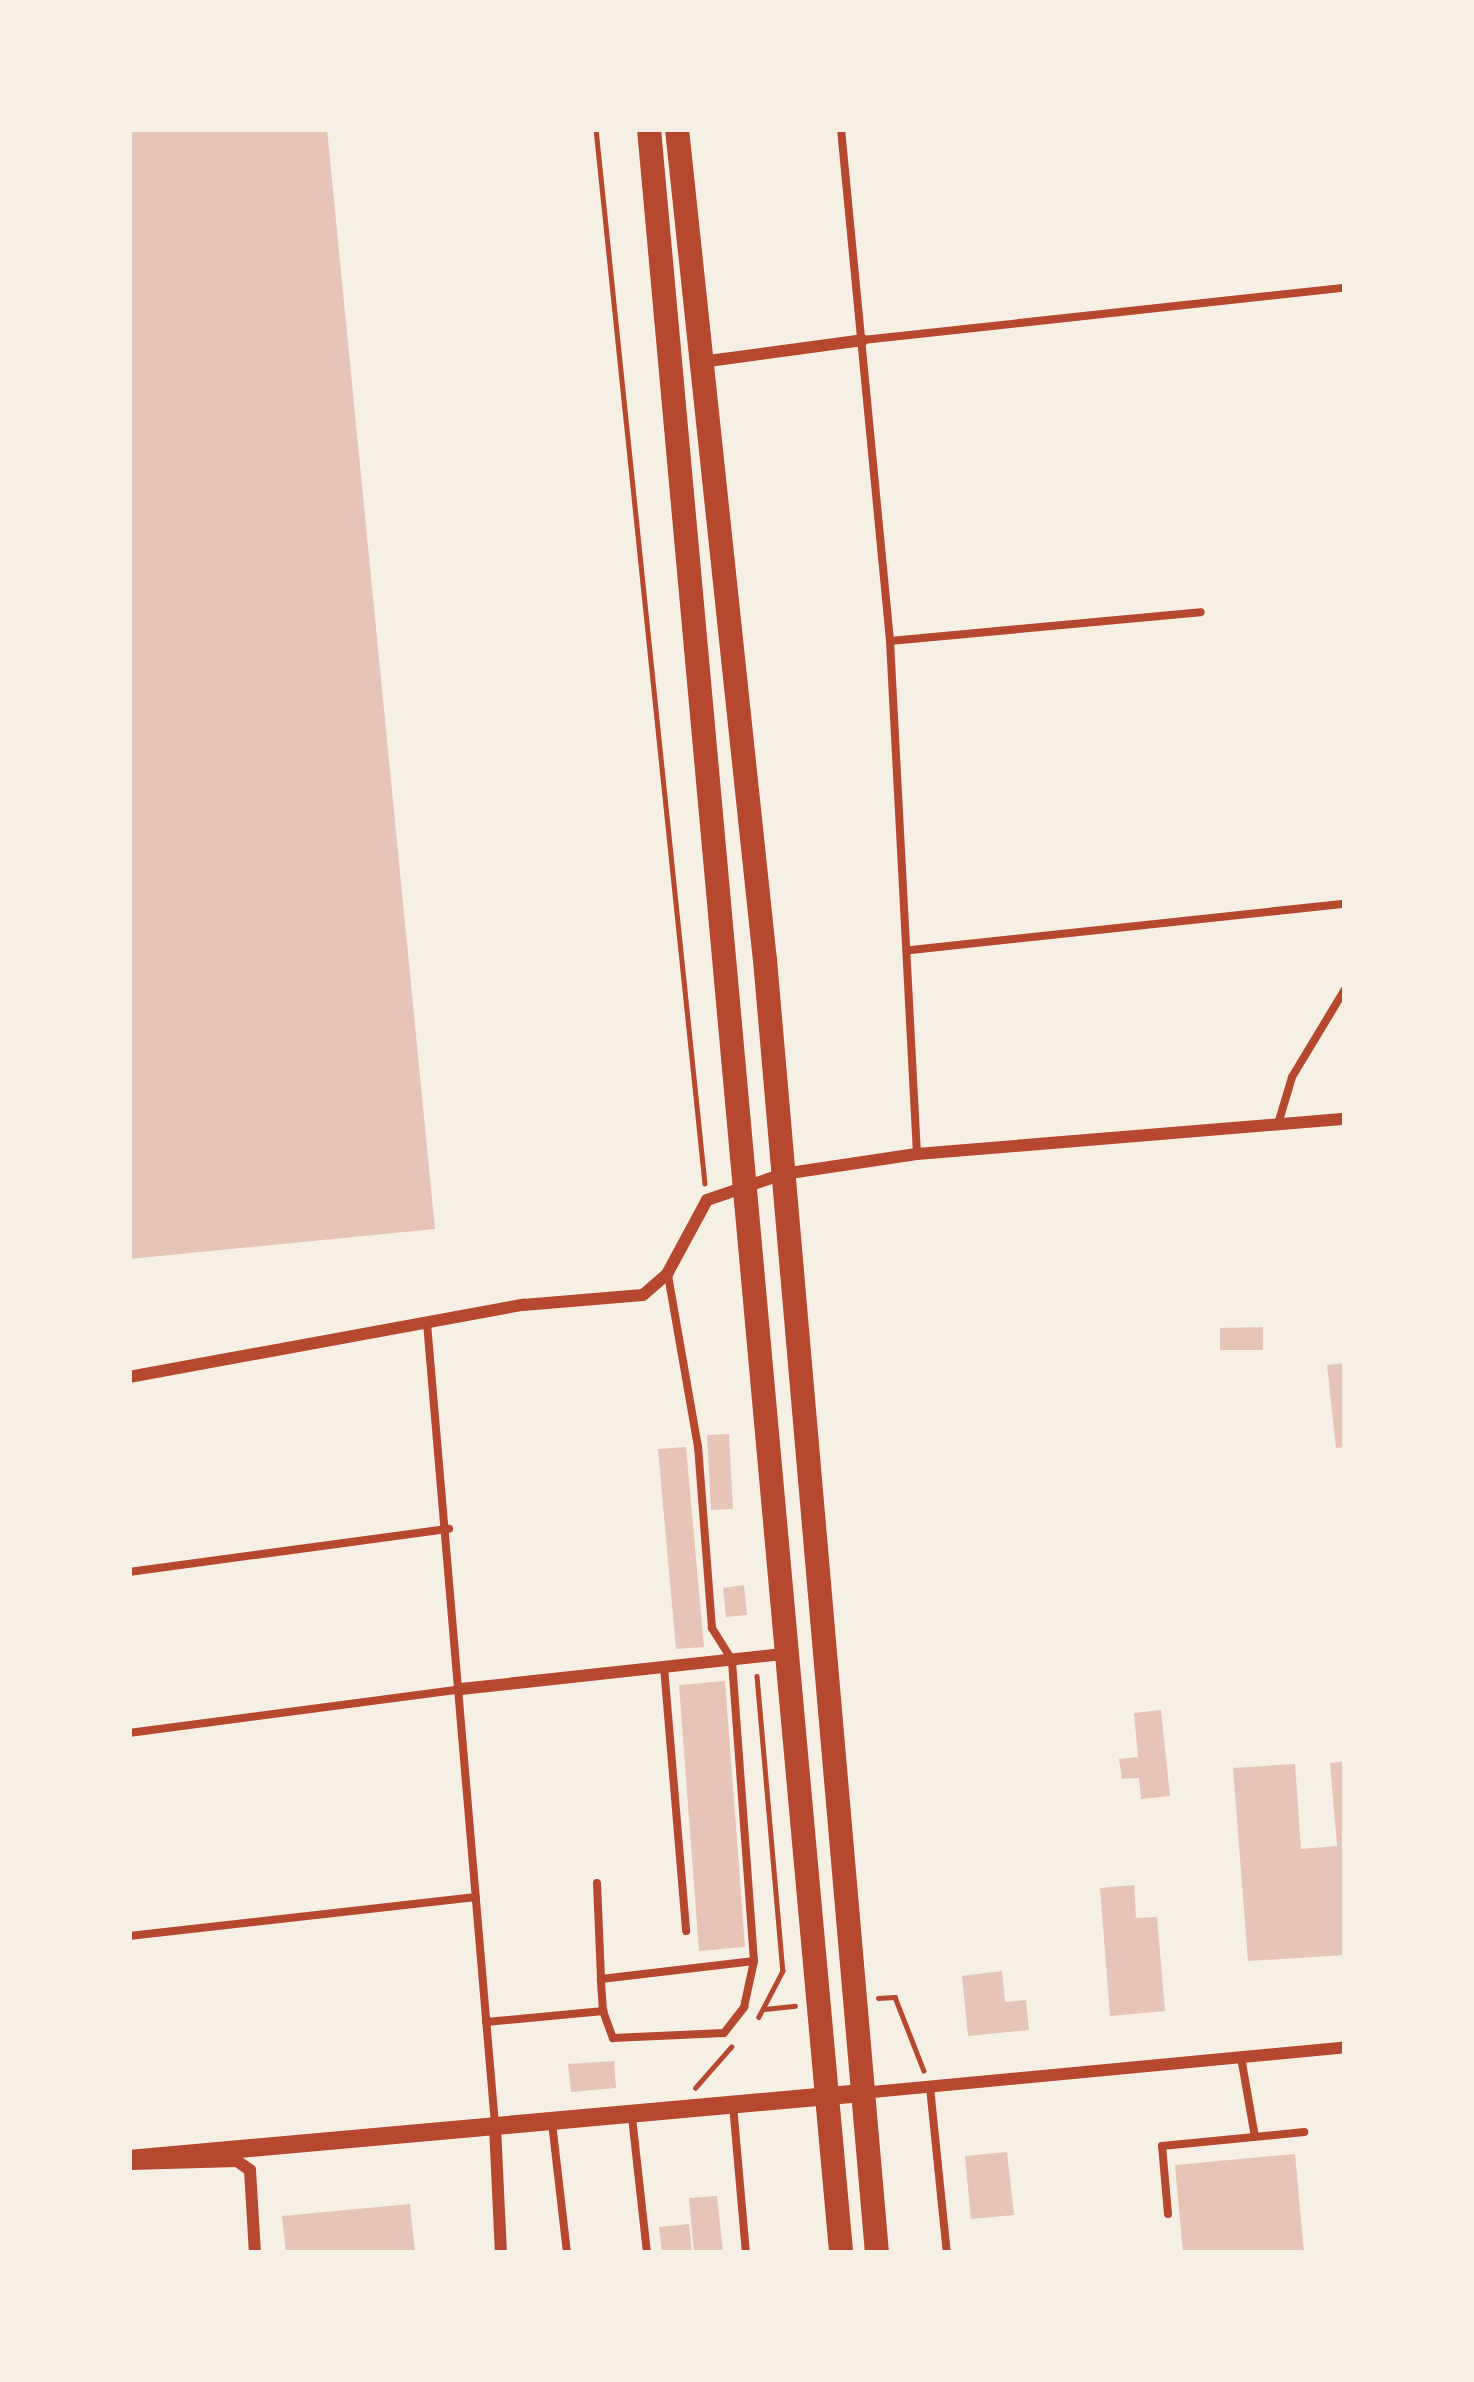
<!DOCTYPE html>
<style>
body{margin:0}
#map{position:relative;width:1474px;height:2382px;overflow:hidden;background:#f6efe4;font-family:"DejaVu Sans",sans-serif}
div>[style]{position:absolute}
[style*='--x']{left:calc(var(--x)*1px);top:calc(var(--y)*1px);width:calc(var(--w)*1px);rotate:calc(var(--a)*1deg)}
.building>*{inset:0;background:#e6c5b7}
.path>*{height:4.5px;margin:-2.25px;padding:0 2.25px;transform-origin:2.25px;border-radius:2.25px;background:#b5482f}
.service>*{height:8px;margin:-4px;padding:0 4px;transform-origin:4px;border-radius:4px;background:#b5482f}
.minor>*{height:12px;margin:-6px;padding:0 6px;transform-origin:6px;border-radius:6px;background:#b5482f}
.tertiary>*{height:18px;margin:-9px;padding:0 9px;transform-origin:9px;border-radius:9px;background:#b5482f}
.trunk>*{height:24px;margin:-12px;padding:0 12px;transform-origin:12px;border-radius:12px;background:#b5482f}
span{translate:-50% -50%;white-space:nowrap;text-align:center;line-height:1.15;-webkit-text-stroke:9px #f6efe4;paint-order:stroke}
.frame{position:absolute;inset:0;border:132px solid #f6efe4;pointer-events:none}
</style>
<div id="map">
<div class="building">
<div style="clip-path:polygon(129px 129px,327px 129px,435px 1229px,129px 1259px)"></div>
<div style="clip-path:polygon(1263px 1327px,1263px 1350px,1220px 1350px,1220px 1328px)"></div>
<div style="clip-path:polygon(1345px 1363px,1345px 1447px,1336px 1448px,1327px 1365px)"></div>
<div style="clip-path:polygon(729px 1434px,733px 1509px,711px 1510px,707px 1435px)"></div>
<div style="clip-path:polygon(686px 1447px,704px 1647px,676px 1649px,658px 1449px)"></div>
<div style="clip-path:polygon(744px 1585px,747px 1615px,726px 1617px,723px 1588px)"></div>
<div style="clip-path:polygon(725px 1681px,745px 1947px,699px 1951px,679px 1685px)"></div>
<div style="clip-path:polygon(1161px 1710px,1170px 1796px,1141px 1799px,1139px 1778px,1122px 1779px,1119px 1759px,1138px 1757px,1134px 1713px)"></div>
<div style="clip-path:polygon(1345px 1761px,1345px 1955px,1248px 1961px,1233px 1768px,1295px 1764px,1301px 1849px,1337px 1846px,1330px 1763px)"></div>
<div style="clip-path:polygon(1134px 1885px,1136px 1918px,1157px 1917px,1165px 2011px,1110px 2016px,1100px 1888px)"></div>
<div style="clip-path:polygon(1002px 1971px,1005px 2002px,1026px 2000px,1029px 2030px,968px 2036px,962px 1976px)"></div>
<div style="clip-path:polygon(614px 2061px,616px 2088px,571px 2092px,568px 2064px)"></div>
<div style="clip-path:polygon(1007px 2152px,1014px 2215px,971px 2219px,965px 2156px)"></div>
<div style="clip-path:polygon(1295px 2154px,1304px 2253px,1183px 2253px,1175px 2165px)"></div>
<div style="clip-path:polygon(717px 2196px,723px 2253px,694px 2253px,689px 2198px)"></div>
<div style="clip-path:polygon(410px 2204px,415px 2253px,286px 2253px,282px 2216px)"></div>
<div style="clip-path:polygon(689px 2224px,692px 2253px,662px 2253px,659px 2227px)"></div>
</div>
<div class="path">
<div style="--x:596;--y:129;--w:1060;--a:84.1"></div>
<div style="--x:757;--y:1676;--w:296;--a:85"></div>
<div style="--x:783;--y:1971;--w:52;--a:117.6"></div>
<div style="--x:878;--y:1998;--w:17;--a:-3"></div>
<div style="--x:895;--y:1997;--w:79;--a:68.6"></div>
<div style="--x:765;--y:2009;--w:30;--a:-6"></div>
<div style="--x:695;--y:2088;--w:55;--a:-48.7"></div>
</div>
<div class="service">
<div style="--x:841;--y:129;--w:514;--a:84.53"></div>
<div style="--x:890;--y:641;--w:514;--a:86.99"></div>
<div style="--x:863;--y:340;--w:485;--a:-6.2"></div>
<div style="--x:890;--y:641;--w:312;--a:-5.3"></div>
<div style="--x:911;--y:950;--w:436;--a:-6.1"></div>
<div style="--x:1278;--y:1124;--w:49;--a:-73.4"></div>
<div style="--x:1292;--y:1077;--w:103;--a:-58.9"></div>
<div style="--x:427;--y:1323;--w:805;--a:85.15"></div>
<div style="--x:129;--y:1572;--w:323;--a:-7.7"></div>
<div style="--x:664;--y:1667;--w:265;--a:85.2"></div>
<div style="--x:129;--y:1733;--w:335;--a:-7.5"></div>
<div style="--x:597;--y:1883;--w:96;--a:87.6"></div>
<div style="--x:601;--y:1979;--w:154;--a:-6.7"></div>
<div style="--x:754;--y:1961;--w:302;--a:-94.2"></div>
<div style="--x:732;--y:1660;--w:38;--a:-122"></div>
<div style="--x:712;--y:1628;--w:182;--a:-94.4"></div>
<div style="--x:698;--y:1447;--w:175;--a:-99.9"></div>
<div style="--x:129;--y:1936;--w:349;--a:-6.4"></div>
<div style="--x:603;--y:2011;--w:29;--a:70"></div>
<div style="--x:613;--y:2038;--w:111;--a:-2.6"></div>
<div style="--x:724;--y:2033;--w:33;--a:-52"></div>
<div style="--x:744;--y:2007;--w:47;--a:-77.7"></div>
<div style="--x:486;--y:2022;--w:118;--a:-5.4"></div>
<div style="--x:603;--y:2011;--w:32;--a:-94"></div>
<div style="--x:1241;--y:2057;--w:81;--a:80.1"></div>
<div style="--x:930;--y:2087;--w:167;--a:84.2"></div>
<div style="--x:733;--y:2105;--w:149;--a:85"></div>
<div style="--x:632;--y:2117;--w:137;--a:83.7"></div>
<div style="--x:552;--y:2123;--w:131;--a:83.4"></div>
<div style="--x:1168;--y:2214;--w:68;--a:-95"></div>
<div style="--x:1162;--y:2146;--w:143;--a:-5.6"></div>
</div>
<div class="minor">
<div style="--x:701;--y:362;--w:163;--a:-7.7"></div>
<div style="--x:129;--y:1377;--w:401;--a:-10.4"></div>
<div style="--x:523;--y:1305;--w:120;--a:-4.8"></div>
<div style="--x:643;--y:1295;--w:32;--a:-41"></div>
<div style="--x:667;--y:1274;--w:84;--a:-61.6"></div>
<div style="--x:707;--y:1200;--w:80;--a:-18.9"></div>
<div style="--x:783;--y:1174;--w:135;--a:-8.5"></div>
<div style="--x:917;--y:1154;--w:429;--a:-4.7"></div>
<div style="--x:461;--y:1689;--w:326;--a:-6.2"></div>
<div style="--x:862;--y:2093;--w:485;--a:-5.4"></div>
<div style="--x:495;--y:2127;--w:126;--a:87.3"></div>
<div style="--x:130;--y:2164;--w:107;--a:-1.6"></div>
<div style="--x:237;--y:2161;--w:16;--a:35"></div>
<div style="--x:250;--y:2170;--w:83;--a:86.6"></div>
</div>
<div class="tertiary">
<div style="--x:129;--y:2159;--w:736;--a:-5.15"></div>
</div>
<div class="trunk">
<div style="--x:649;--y:129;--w:2133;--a:84.83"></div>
<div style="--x:677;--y:129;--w:836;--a:83.96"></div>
<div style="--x:765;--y:960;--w:1298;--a:85.05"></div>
</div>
<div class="frame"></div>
</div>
